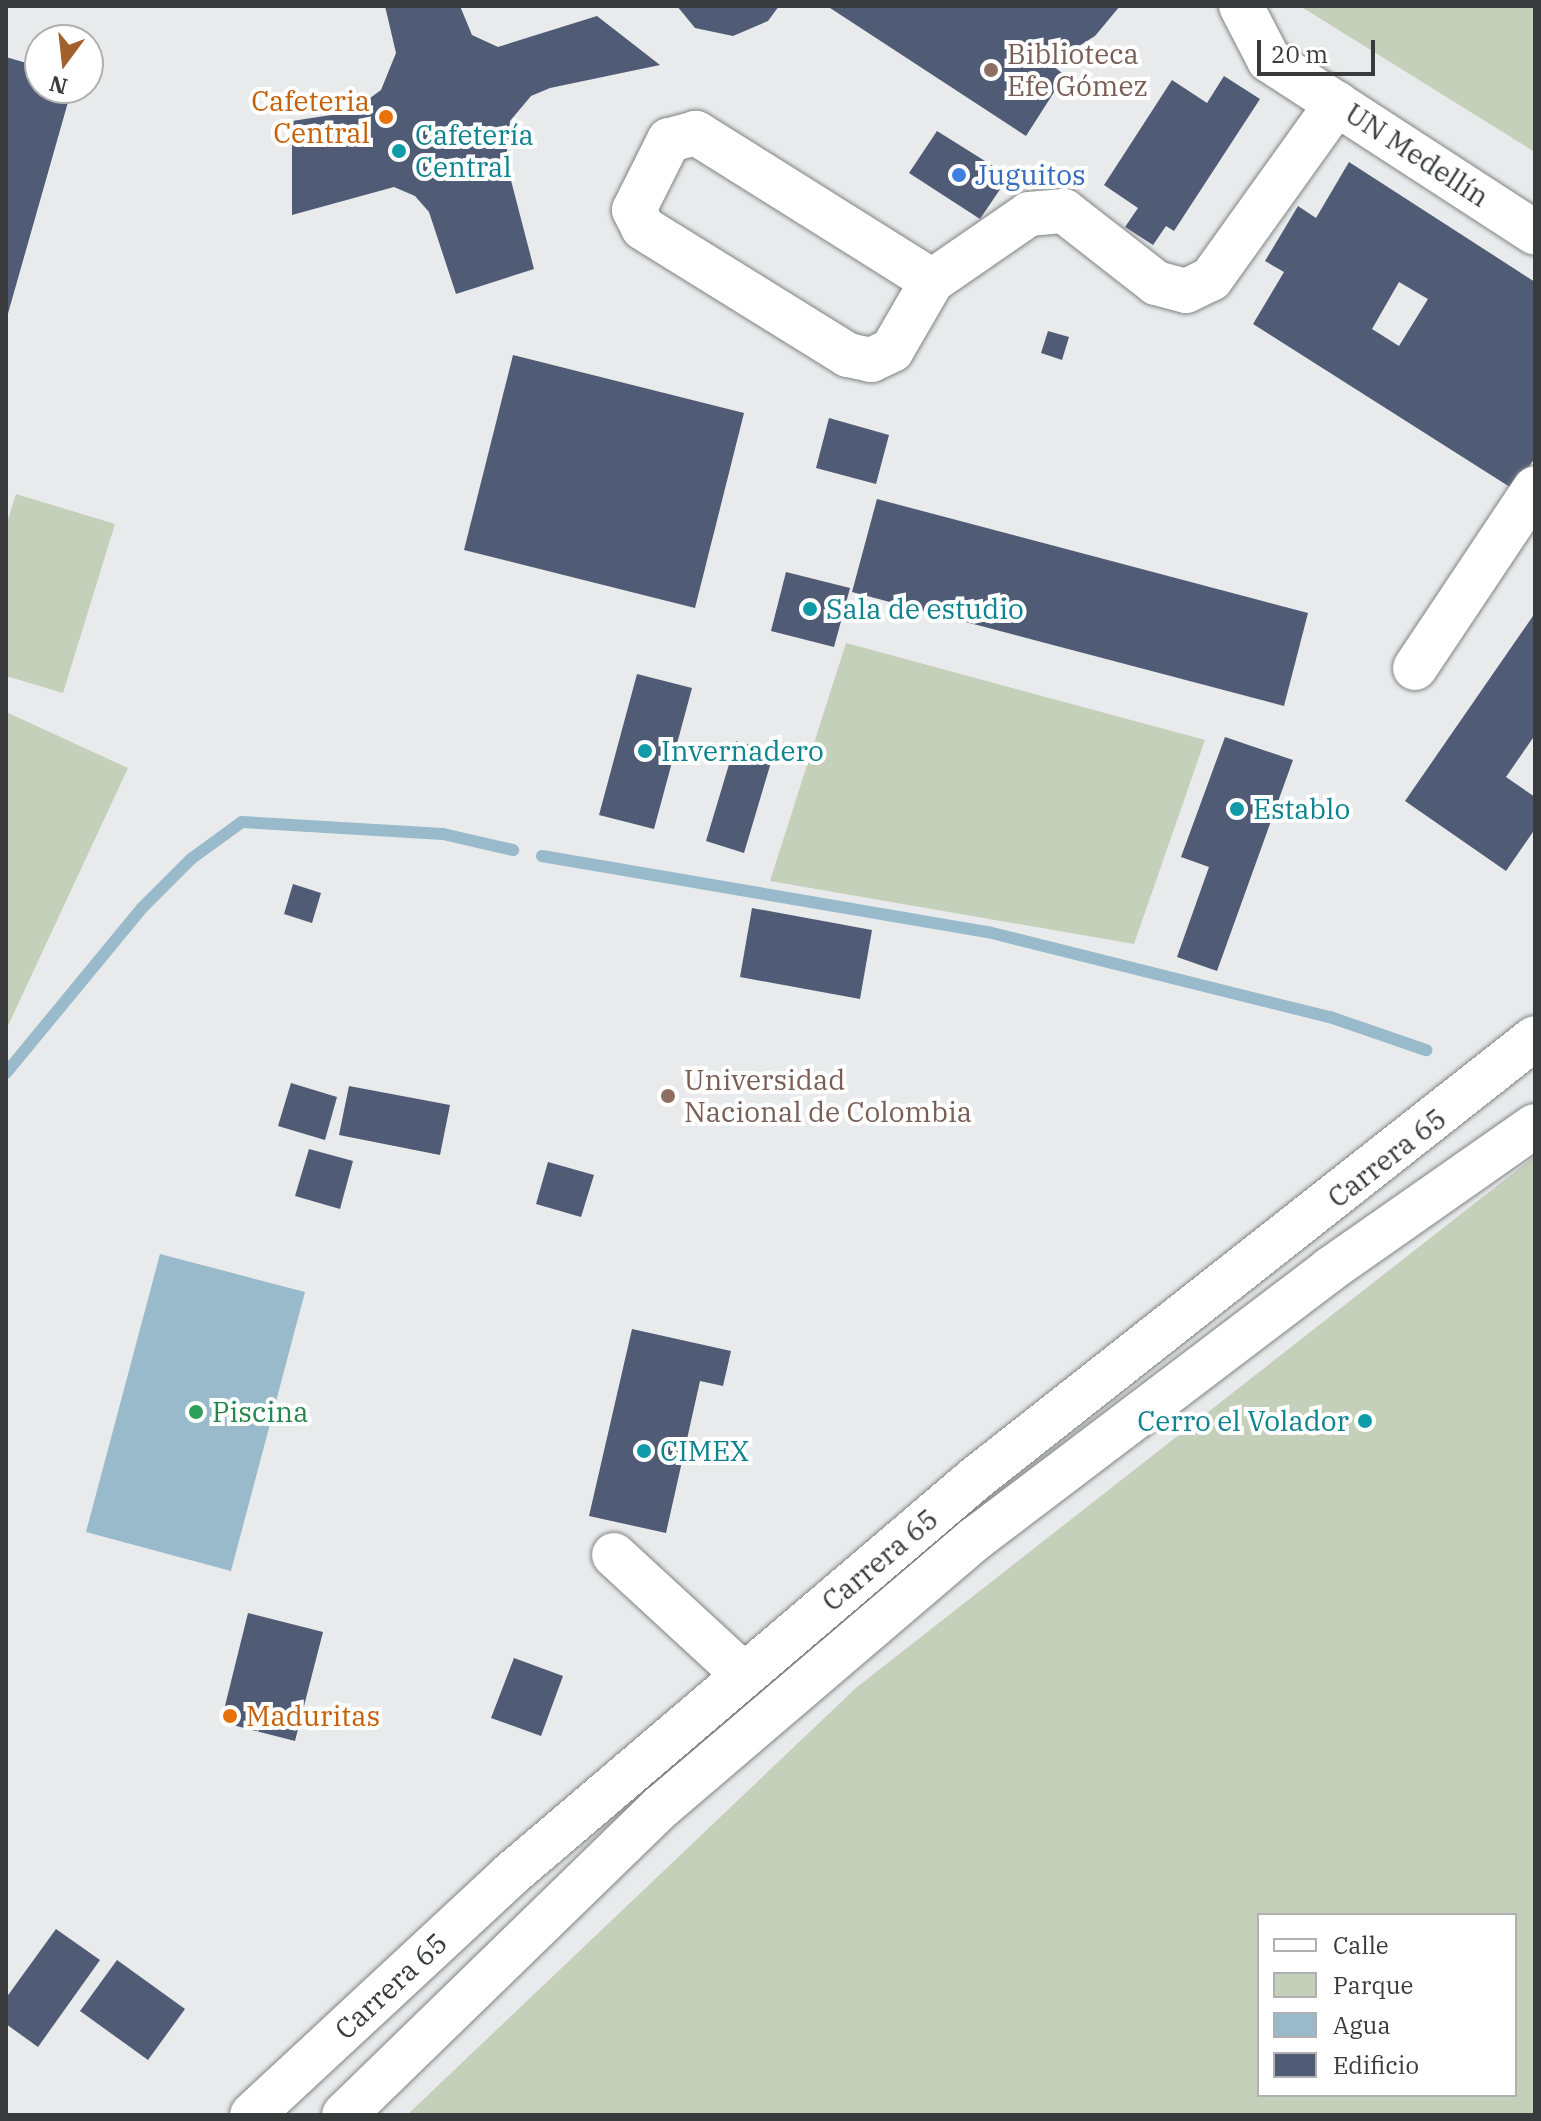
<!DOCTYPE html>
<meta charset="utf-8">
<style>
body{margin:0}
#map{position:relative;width:1541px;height:2121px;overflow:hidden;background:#e9eaec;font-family:"IBM Plex Serif",serif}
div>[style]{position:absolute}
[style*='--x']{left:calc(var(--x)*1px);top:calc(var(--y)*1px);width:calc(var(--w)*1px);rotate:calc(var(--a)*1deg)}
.green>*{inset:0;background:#c5d0bb}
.water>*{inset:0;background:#98baca}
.stream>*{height:12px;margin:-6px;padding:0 6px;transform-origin:6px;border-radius:6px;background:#98baca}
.building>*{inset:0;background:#505b75}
.roads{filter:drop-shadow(0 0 2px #818284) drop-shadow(0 0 2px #818284)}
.minor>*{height:44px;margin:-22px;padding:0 22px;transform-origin:22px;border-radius:22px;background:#fff}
.major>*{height:44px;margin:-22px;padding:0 22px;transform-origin:22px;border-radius:22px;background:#fff}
.dots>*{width:22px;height:22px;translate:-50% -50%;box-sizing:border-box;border:4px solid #fff;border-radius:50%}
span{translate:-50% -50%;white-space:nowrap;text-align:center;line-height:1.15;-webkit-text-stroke:8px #fff;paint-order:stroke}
.education-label{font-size:28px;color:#785e54}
.left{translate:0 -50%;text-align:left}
.food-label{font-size:28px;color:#c56008}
.right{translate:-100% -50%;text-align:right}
.culture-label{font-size:28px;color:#0d838f}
.street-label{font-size:28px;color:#393a3b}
.shop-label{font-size:28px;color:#366cbe}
.leisure-label{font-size:28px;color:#27864d}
.frame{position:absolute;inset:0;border:8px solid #393a3b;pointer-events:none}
.legend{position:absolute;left:1257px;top:1913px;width:260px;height:184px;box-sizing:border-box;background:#fff;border:2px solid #b0b0b1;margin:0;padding:10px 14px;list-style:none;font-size:24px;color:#393a3b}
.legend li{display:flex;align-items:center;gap:16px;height:40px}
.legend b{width:40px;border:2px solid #b0b0b1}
.north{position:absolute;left:24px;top:24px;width:80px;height:80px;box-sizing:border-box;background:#fff;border:2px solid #b0b0b1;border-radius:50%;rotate:195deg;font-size:22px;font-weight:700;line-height:32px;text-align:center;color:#393a3b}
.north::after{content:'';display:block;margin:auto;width:28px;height:36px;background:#a2602d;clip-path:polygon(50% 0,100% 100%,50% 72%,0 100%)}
.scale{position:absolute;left:1257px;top:40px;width:118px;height:36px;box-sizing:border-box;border:4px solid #393a3b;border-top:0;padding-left:10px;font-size:24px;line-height:28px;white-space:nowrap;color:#393a3b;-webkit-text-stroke:6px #fff;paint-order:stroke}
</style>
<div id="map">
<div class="green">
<div style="clip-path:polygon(1300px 6px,1535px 6px,1535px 152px)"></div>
<div style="clip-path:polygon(16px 494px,115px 524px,63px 693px,6px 676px,6px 526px)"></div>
<div style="clip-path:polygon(846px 643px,1205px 740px,1134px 944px,770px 881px)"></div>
<div style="clip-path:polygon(6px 712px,128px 768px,6px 1030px)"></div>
<div style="clip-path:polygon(evenodd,1535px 1156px,1535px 2115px,407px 2115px,857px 1687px,1535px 1156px,1515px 1915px,1515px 2095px,1259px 2095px,1259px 1915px,1515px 1915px)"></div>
</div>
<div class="water">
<div style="clip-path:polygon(160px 1254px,305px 1292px,231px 1571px,86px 1532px)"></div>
</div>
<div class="stream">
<div style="--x:542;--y:856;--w:452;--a:9.7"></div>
<div style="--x:988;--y:932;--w:352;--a:14"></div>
<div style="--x:1330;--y:1017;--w:102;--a:19"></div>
<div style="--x:6;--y:1073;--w:214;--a:-50.5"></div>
<div style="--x:142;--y:908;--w:69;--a:-45"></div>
<div style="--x:191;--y:859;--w:63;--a:-36"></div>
<div style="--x:242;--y:822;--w:201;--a:3.4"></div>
<div style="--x:443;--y:834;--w:72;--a:12.9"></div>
</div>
<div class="building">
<div style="clip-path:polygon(385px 6px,460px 6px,472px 35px,498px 47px,597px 16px,660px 65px,550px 88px,531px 96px,510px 121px,506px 161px,534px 269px,456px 294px,429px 212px,415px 196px,394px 187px,292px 215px,292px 121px,351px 112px,381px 90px,396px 53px)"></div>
<div style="clip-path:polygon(677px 6px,779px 6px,768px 21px,733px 36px,695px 28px)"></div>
<div style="clip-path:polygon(827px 6px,1120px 6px,1095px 36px,1050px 64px,1065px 75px,1026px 136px)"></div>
<div style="clip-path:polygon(6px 57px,40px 67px,40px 88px,72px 88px,7px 317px)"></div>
<div style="clip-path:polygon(1224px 76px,1260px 99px,1174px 231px,1166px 226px,1153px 245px,1125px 227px,1138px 208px,1104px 185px,1172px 80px,1207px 103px)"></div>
<div style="clip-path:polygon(937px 131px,1009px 176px,980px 219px,909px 173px)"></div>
<div style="clip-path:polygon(evenodd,1349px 162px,1535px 282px,1535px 458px,1513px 489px,1253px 324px,1284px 272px,1265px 261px,1298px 206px,1316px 218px,1349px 162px,1399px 282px,1428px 299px,1399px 346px,1372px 329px,1399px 282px)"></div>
<div style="clip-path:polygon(1048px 331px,1069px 337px,1062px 360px,1041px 353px)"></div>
<div style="clip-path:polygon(513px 355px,744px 413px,695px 608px,464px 550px)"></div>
<div style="clip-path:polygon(829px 418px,889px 435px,876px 484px,816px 468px)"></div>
<div style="clip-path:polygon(877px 499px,1308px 613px,1284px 706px,852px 592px)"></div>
<div style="clip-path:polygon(786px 572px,850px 588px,834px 647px,771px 631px)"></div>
<div style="clip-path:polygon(1535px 613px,1535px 735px,1506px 777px,1535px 797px,1535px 829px,1506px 871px,1405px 801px)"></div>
<div style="clip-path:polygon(637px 674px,692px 688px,654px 829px,599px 815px)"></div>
<div style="clip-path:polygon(1225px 737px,1293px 760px,1217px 971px,1177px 957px,1209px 867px,1181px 857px)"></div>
<div style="clip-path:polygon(736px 741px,774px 752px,744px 853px,706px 841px)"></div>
<div style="clip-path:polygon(293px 884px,321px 893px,312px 923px,284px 914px)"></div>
<div style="clip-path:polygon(752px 908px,872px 930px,860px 999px,740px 977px)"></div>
<div style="clip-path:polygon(291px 1083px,337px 1097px,325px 1140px,278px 1126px)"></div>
<div style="clip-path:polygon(349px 1086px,450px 1105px,440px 1155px,339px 1135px)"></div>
<div style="clip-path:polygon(309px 1149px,353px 1161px,340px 1209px,295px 1196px)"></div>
<div style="clip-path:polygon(548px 1162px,594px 1175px,581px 1217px,536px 1204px)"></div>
<div style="clip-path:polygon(632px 1329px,731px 1351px,723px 1386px,700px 1381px,666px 1533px,589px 1516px)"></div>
<div style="clip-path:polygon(248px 1613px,323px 1632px,295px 1741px,221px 1722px)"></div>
<div style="clip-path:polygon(514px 1658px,563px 1676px,541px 1736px,491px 1718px)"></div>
<div style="clip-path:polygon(56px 1929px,100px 1960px,38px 2047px,6px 2024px,6px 1998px)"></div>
<div style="clip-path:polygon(117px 1960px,185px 2009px,148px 2060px,80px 2011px)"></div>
</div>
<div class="roads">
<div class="minor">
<div style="--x:1241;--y:6;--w:61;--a:62.6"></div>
<div style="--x:1269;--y:60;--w:317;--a:33"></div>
<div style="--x:932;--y:281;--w:279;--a:-147.9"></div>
<div style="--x:696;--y:133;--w:28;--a:165"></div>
<div style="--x:669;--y:140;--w:78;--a:116.6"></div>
<div style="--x:634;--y:210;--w:20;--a:63"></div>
<div style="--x:643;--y:228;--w:241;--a:31.8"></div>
<div style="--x:848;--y:355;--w:24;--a:12"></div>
<div style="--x:871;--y:360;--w:23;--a:-25"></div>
<div style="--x:892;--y:350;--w:80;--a:-59.9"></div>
<div style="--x:932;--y:281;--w:118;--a:-34.6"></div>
<div style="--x:1029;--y:214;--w:35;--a:-5"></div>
<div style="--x:1064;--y:211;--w:117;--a:38"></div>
<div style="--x:1156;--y:283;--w:31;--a:15"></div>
<div style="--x:1186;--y:291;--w:28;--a:-26"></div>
<div style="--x:1211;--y:279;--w:216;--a:-54.4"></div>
<div style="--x:1415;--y:668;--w:216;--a:-56.3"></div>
<div style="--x:614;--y:1555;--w:177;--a:42.7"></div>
</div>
<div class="major">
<div style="--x:252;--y:2115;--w:352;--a:-42.9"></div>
<div style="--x:510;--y:1875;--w:612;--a:-40.43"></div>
<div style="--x:976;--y:1478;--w:711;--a:-38.21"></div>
<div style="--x:344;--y:2115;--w:442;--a:-44.2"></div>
<div style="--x:661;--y:1807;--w:413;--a:-40.5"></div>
<div style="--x:975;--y:1539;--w:445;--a:-37.2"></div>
<div style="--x:1329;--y:1270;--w:251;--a:-35"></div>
</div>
</div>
<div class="dots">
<div style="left:991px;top:70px;background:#8d6e63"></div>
<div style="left:386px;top:117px;background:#e8710a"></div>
<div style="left:399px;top:151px;background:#0f9aa8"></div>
<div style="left:959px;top:175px;background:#3f7fe0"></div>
<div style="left:810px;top:609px;background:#0f9aa8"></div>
<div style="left:645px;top:751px;background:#0f9aa8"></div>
<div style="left:1237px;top:809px;background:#0f9aa8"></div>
<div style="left:668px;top:1096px;background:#8d6e63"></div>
<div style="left:196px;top:1412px;background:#2e9e5b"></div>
<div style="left:1365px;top:1421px;background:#0f9aa8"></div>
<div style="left:644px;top:1451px;background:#0f9aa8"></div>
<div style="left:230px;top:1716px;background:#e8710a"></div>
</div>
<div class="education-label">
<span class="left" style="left:1007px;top:70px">Biblioteca<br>Efe Gómez</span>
<span class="left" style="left:684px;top:1096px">Universidad<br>Nacional de Colombia</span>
</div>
<div class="food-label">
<span class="right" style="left:370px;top:117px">Cafeteria<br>Central</span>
<span class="left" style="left:246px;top:1716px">Maduritas</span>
</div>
<div class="culture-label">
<span class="left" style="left:415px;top:151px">Cafetería<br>Central</span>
<span class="left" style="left:826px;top:609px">Sala de estudio</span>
<span class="left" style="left:661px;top:751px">Invernadero</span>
<span class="left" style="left:1253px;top:809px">Establo</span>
<span class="right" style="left:1349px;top:1421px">Cerro el Volador</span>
<span class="left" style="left:660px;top:1451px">CIMEX</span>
</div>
<div class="street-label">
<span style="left:1417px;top:155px;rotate:33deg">UN Medellín</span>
<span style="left:1387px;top:1158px;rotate:-38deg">Carrera 65</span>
<span style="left:880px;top:1560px;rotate:-40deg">Carrera 65</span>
<span style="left:391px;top:1986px;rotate:-43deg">Carrera 65</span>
</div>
<div class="shop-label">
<span class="left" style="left:975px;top:175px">Juguitos</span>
</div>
<div class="leisure-label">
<span class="left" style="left:212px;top:1412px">Piscina</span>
</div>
<div class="frame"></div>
<ul class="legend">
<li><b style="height:10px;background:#fff"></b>Calle</li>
<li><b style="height:22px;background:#c5d0bb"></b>Parque</li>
<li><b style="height:22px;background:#98baca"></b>Agua</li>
<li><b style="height:22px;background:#505b75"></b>Edificio</li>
</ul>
<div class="north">N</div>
<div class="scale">20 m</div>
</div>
